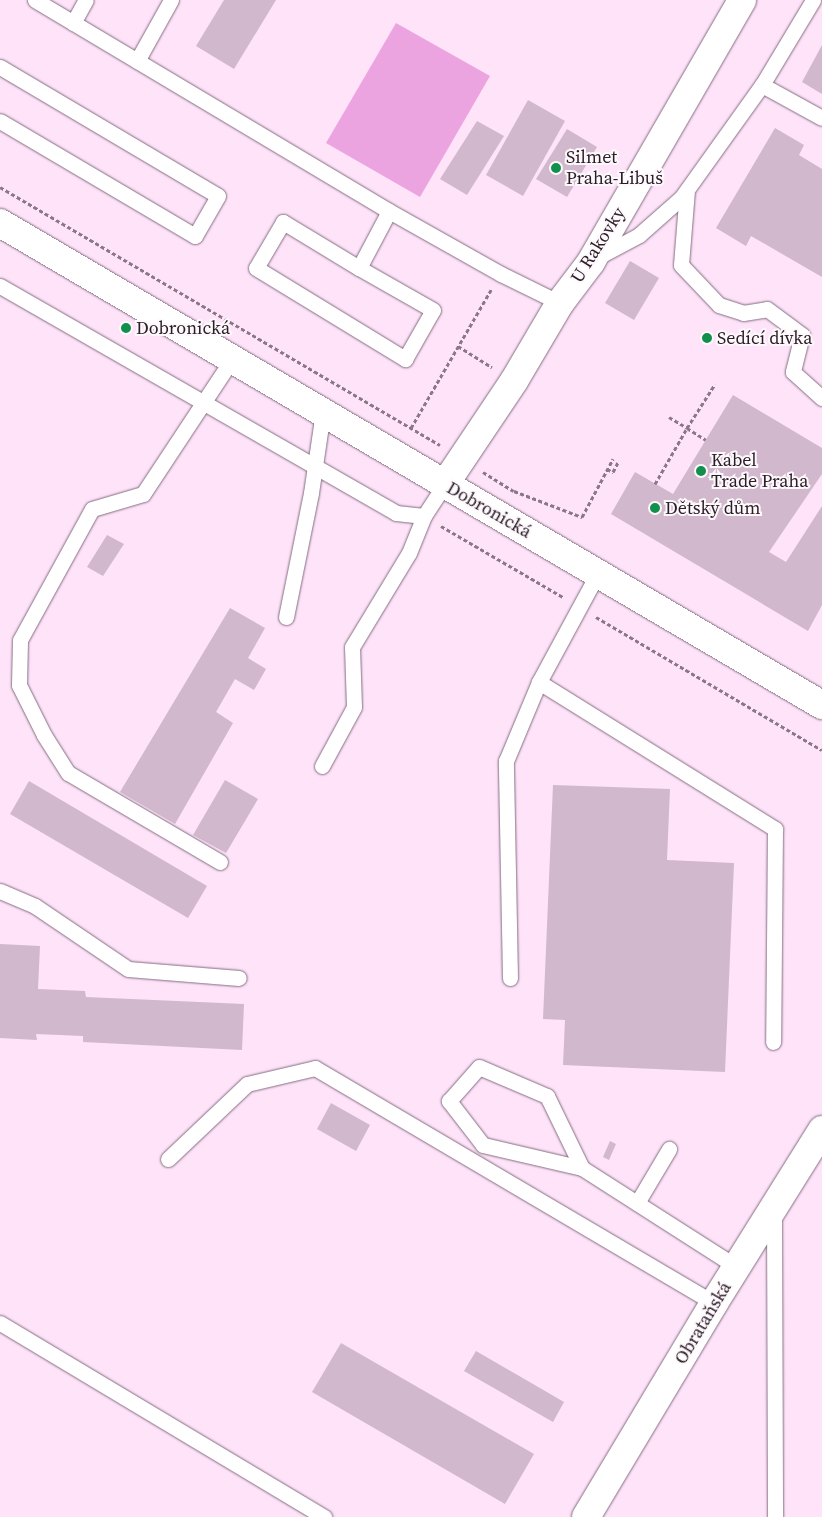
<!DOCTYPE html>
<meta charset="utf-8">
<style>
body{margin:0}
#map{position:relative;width:822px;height:1517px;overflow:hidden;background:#fee3f9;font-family:"Source Serif 4",serif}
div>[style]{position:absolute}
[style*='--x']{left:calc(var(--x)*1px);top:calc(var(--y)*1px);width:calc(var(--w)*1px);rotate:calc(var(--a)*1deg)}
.water>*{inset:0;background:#eca4e0}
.building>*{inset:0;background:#d1b8cc}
.path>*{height:3px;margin-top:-1.5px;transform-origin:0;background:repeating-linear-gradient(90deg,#8a7886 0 4px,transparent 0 6.5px)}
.roads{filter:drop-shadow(0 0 1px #846d80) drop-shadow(0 0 1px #846d80)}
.lane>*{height:15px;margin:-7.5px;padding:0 7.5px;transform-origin:7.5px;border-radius:7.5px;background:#fff}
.street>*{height:28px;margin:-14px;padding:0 14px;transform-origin:14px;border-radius:14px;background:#fff}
.secondary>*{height:28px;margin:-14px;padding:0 14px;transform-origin:14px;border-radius:14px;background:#fff}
.dots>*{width:14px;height:14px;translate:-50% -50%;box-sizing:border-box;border:2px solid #fef8fc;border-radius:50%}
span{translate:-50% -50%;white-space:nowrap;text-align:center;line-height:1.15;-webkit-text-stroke:4px #fef8fc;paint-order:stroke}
.poi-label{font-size:18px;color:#281e26}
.left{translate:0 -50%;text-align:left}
.street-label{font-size:18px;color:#281e26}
</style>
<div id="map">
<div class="water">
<div style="clip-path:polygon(396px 23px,490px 76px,420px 197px,326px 143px)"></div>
</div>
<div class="building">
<div style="clip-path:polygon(224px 0,276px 0,234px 69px,196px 46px)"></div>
<div style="clip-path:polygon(822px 45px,822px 94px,802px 82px)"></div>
<div style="clip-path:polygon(528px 100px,565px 121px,523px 196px,486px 175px)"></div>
<div style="clip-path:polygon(477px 121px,504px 136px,467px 195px,440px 179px)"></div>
<div style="clip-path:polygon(775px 128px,804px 145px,799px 155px,822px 169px,822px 277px,751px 236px,746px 246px,716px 228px)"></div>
<div style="clip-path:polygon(567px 129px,597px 147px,567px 197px,536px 179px)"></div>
<div style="clip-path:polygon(630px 261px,659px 278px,634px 320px,605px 303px)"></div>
<div style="clip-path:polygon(733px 395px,822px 448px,822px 474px,769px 552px,786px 562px,822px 506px,822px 605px,808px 631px,611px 514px,635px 472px,673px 494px)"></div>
<div style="clip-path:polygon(107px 535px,124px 544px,103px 576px,87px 567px)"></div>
<div style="clip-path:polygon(230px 608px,265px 628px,248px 658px,266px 669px,254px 690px,235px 679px,216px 712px,233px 723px,175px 824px,120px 792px)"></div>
<div style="clip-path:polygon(225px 780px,258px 799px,226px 853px,193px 835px)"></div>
<div style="clip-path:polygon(29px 781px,207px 886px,188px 918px,10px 814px)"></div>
<div style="clip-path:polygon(553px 785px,670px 789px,667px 860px,734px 863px,725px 1072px,563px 1065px,565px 1020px,543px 1019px)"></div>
<div style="clip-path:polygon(0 944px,40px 946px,38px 989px,85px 991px,86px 997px,244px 1004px,242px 1050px,83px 1042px,83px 1036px,36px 1034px,37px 1040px,0 1038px)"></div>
<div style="clip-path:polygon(331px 1103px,370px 1125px,356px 1151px,317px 1129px)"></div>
<div style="clip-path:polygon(610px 1141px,616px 1144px,609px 1160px,603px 1157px)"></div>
<div style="clip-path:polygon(341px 1343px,534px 1454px,505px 1504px,312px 1392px)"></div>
<div style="clip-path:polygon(476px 1351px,564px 1402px,553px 1422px,464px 1371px)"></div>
</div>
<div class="path">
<div style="--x:0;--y:187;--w:510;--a:30.39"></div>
<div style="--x:458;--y:346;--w:40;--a:32"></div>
<div style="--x:669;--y:417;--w:21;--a:31"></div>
<div style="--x:687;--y:428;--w:52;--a:-57.5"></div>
<div style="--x:411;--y:428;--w:160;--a:-59.9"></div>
<div style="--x:607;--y:469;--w:7;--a:27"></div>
<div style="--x:613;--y:472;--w:11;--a:-63"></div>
<div style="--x:483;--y:472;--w:36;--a:32"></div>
<div style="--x:514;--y:491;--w:73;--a:20.9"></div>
<div style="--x:582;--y:517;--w:66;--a:-61.9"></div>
<div style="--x:655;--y:484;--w:64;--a:-60.3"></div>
<div style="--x:687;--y:428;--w:22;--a:32"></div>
<div style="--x:441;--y:526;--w:141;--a:30.2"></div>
<div style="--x:596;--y:617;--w:262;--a:30.5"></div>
</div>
<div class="roads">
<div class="lane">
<div style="--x:35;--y:0;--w:412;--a:30.8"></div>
<div style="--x:389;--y:211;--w:129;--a:29.4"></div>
<div style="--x:501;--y:274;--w:66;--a:26.2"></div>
<div style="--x:73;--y:23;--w:26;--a:-61"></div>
<div style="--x:137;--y:61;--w:70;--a:-60.9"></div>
<div style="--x:0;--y:67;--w:253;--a:30.6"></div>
<div style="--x:218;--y:196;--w:46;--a:119.9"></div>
<div style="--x:195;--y:236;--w:226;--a:-149.5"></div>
<div style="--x:762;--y:85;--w:68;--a:28.8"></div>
<div style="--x:687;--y:190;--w:75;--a:94.6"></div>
<div style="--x:681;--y:265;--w:55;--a:46.5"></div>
<div style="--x:719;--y:305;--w:25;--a:18"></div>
<div style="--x:743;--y:313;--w:24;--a:-9"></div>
<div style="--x:767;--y:309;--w:44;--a:36.6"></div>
<div style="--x:802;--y:335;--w:38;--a:104"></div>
<div style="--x:793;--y:372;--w:39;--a:42"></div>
<div style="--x:598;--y:257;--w:47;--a:-28.2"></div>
<div style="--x:639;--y:235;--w:56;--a:-41.4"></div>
<div style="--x:681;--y:198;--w:139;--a:-54.4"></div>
<div style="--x:762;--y:85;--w:99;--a:-59"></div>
<div style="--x:359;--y:268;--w:89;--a:-148.8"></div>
<div style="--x:283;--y:222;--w:53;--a:120.4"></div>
<div style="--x:256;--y:268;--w:175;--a:31.4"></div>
<div style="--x:405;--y:359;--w:56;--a:-60.3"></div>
<div style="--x:433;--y:310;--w:85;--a:-150.4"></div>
<div style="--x:359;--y:268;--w:64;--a:-62.2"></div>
<div style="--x:0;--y:286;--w:456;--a:29.8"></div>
<div style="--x:396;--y:513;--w:28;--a:6"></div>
<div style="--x:286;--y:617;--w:126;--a:-78.6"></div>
<div style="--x:311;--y:493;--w:82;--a:-81.6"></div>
<div style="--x:539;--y:682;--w:278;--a:31.9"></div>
<div style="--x:775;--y:829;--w:213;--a:90.5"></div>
<div style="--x:322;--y:766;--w:67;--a:-61.5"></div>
<div style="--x:354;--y:707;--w:60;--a:-91.9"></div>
<div style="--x:352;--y:647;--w:110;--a:-58.8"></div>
<div style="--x:409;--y:553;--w:40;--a:-68"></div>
<div style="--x:424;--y:516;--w:38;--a:-57"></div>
<div style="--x:220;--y:862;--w:176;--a:-149.6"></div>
<div style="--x:68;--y:773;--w:45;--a:-122.3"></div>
<div style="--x:44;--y:735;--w:56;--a:-116.6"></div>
<div style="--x:19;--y:685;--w:45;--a:-88.7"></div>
<div style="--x:20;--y:640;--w:149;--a:-61.2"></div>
<div style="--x:92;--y:509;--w:53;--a:-16.4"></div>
<div style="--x:143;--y:494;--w:162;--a:-56.6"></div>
<div style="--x:0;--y:891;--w:38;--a:23"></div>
<div style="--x:35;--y:906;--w:112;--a:34.1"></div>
<div style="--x:128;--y:969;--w:111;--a:4.6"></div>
<div style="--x:510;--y:978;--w:217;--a:-91.1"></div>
<div style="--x:506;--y:761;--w:86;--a:-67.3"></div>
<div style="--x:539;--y:682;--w:124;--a:-61.6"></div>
<div style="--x:168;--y:1159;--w:109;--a:-43.5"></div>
<div style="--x:247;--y:1084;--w:70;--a:-13.2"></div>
<div style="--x:315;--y:1068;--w:463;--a:30.5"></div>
<div style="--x:582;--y:1168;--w:102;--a:-166.9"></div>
<div style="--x:483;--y:1145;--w:56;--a:-127.7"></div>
<div style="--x:449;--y:1101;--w:45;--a:-48.6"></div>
<div style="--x:479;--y:1067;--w:74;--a:23.1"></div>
<div style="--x:547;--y:1096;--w:80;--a:64.1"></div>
<div style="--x:582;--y:1168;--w:184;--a:32.6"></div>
<div style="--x:637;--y:1203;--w:63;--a:-59.3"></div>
<div style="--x:774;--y:1215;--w:302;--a:89.8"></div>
<div style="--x:0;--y:1323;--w:378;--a:30.9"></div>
</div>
<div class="street">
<div style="--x:445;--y:484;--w:124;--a:-56.2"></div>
<div style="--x:514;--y:381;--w:91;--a:-59.5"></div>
<div style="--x:560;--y:303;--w:51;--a:-52.9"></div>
<div style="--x:591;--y:262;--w:302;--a:-60"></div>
<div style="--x:586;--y:1517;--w:249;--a:-59.1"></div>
<div style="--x:714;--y:1303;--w:204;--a:-58"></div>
</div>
<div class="secondary">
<div style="--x:0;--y:223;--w:953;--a:30.39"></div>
</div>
</div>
<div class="dots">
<div style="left:556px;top:168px;background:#118f4c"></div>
<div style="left:126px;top:328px;background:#118f4c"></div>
<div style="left:707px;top:338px;background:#118f4c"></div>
<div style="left:701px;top:471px;background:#118f4c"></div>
<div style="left:655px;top:508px;background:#118f4c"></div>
</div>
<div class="poi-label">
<span class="left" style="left:566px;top:168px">Silmet<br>Praha-Libuš</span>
<span class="left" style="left:136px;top:328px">Dobronická</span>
<span class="left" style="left:717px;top:338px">Sedící dívka</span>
<span class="left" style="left:711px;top:471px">Kabel<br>Trade Praha</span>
<span class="left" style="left:665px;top:508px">Dětský dům</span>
</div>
<div class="street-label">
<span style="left:598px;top:245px;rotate:-58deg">U Rakovky</span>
<span style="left:489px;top:510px;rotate:30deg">Dobronická</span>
<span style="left:703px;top:1323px;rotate:-59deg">Obrataňská</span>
</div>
</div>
